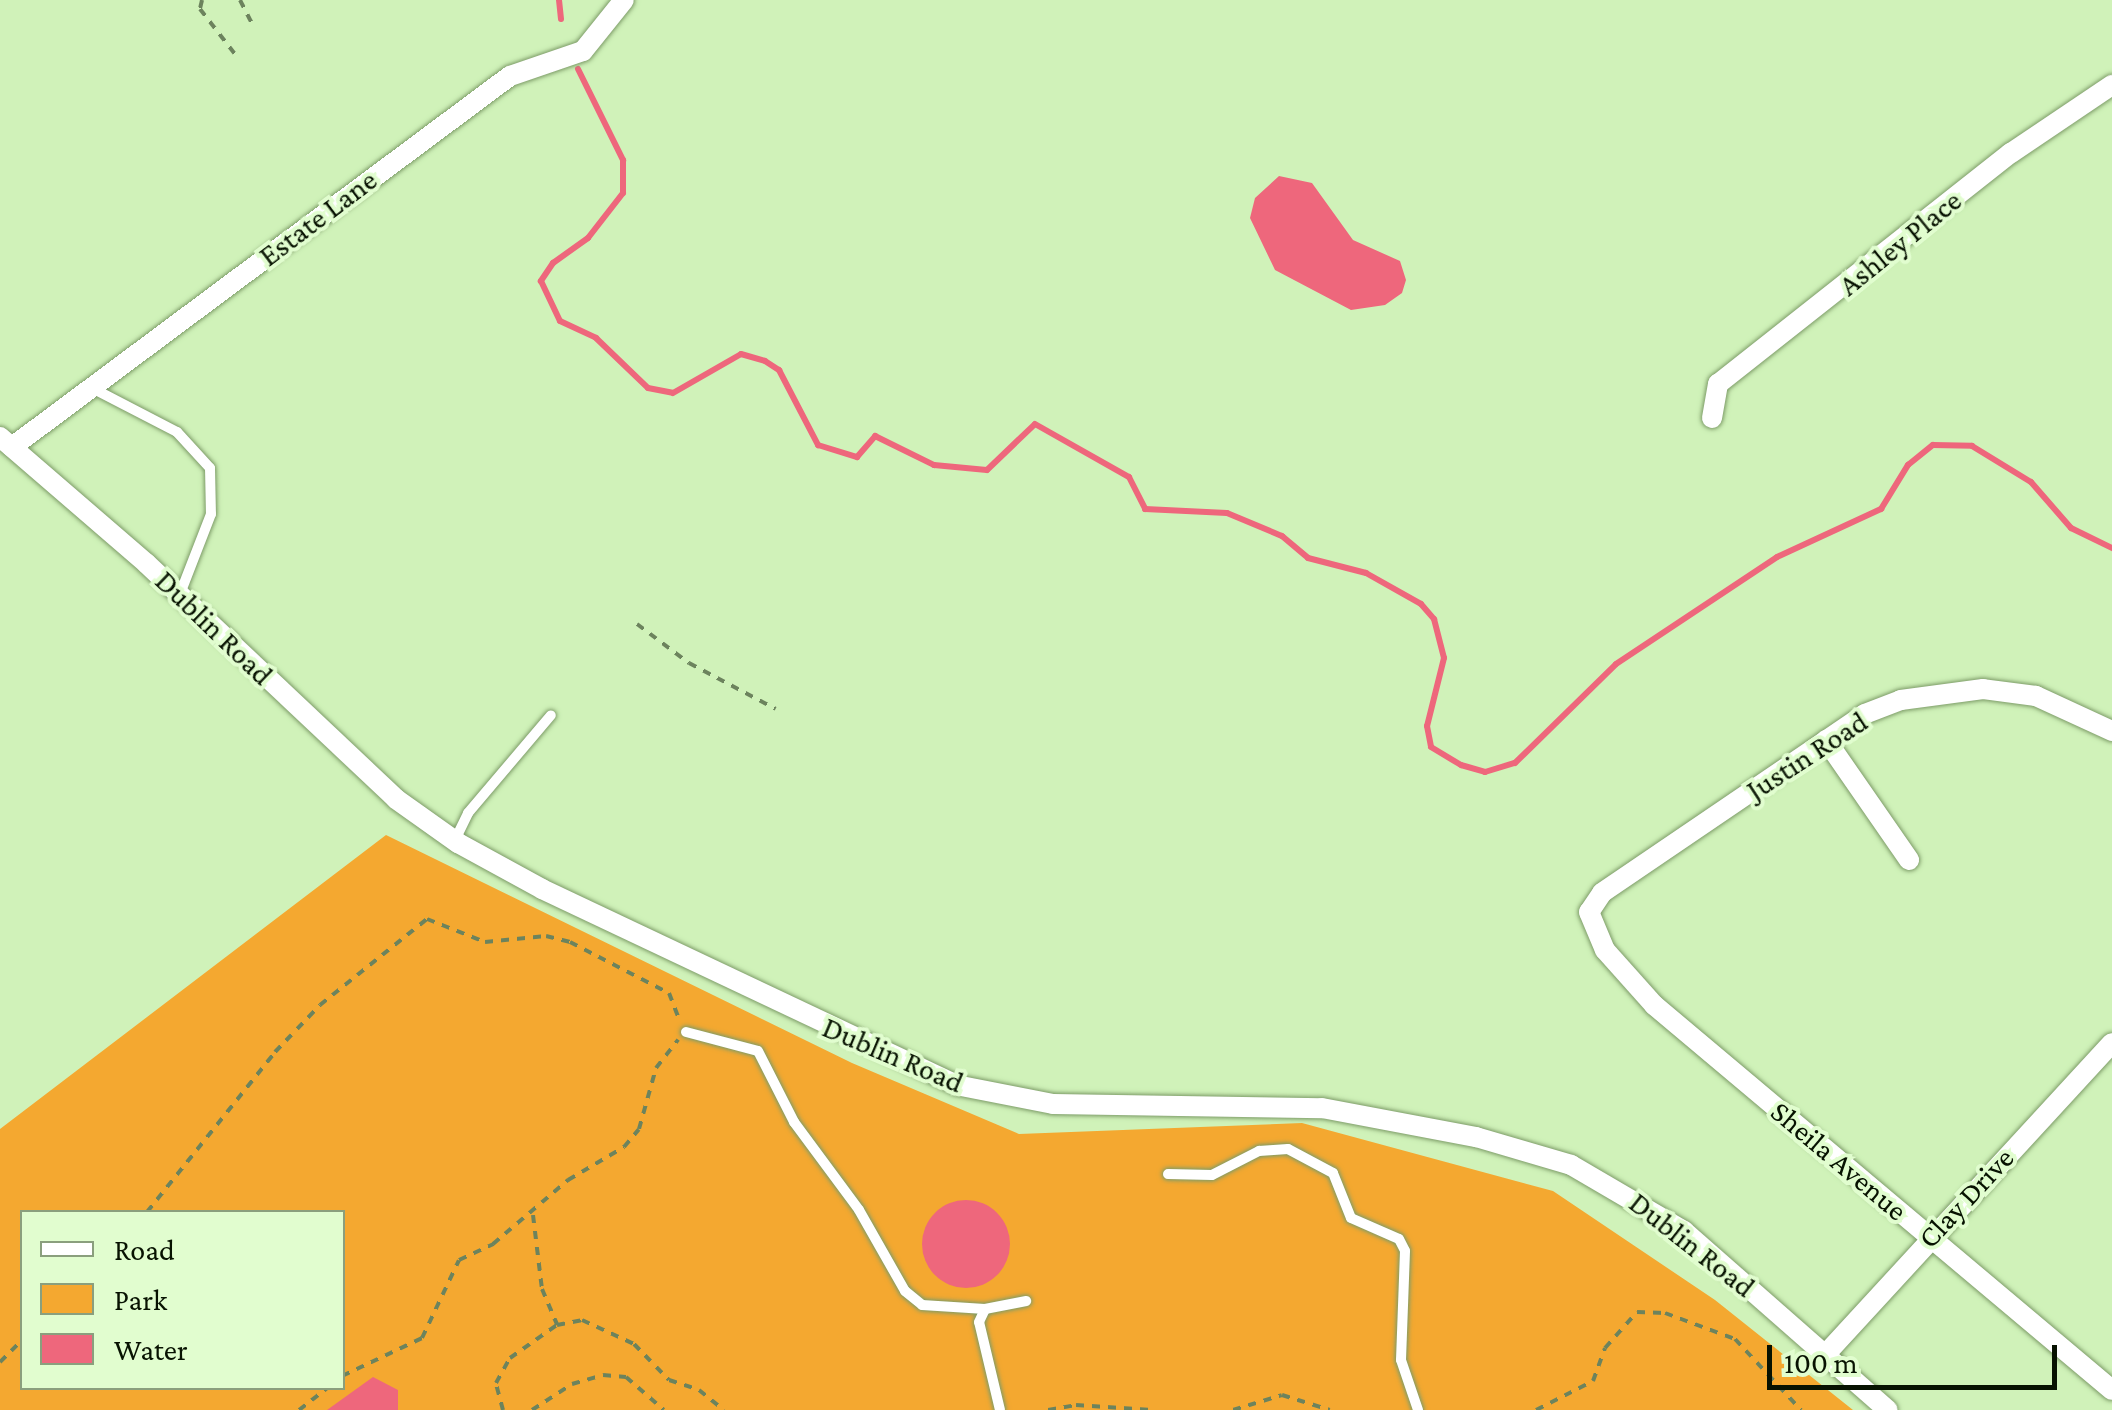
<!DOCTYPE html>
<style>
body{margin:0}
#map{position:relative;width:2112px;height:1410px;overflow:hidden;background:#d0f2b9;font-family:"Crimson Pro",serif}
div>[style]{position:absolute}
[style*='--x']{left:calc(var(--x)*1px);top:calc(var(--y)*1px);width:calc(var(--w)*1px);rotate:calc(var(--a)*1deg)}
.green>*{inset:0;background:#f4a830}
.water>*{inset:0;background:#ee677c}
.round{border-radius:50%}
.stream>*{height:6px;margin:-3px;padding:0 3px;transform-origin:3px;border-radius:3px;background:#ee677c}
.path>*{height:4px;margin-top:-2px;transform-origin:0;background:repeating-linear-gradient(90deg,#6c835d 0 8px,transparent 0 16px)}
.roads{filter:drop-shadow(0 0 2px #7d9c68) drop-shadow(0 0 2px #7d9c68)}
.service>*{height:10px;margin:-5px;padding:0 5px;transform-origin:5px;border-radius:5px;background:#fff}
.minor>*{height:20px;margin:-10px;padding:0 10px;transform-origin:10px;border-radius:10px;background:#fff}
span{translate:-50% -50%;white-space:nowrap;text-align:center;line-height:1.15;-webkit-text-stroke:8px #e1fdcf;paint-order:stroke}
.street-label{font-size:30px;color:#071201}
.legend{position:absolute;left:20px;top:1210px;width:325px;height:180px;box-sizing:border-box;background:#e1fdcf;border:2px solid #8a9f7d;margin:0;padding:12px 18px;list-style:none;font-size:30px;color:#071201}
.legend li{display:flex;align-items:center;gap:20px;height:50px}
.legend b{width:50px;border:2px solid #8a9f7d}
.scale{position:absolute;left:1767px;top:1345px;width:290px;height:45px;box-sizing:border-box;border:5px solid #071201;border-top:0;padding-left:12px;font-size:30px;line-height:35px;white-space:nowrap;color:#071201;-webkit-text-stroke:8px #e1fdcf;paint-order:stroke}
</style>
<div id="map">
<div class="green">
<div style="clip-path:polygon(evenodd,386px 835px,852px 1063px,1019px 1134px,1302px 1123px,1553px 1191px,1715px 1300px,1853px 1410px,0 1410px,0 1129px,386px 835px,22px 1212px,342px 1212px,342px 1388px,22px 1388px,22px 1212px)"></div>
</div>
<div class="water">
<div style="clip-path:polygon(1279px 176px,1312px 183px,1353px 240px,1400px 261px,1406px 280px,1402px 293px,1385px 305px,1351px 310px,1275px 270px,1250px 218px,1255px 198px)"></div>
<div class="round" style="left:922px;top:1200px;width:88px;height:88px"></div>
<div style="clip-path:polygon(373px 1377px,398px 1390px,398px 1410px,327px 1410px)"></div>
</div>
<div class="stream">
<div style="--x:559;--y:0;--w:19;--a:84"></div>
<div style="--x:578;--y:69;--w:102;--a:63.7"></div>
<div style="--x:623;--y:160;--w:33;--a:90"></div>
<div style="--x:623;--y:193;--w:57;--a:127.9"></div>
<div style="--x:588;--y:238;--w:43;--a:144.5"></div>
<div style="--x:553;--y:263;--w:22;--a:124"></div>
<div style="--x:541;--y:281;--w:44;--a:64.6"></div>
<div style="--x:560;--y:321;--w:40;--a:25"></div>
<div style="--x:596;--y:338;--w:72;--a:43.9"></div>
<div style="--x:648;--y:388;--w:25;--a:11"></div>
<div style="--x:673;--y:393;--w:78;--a:-29.8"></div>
<div style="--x:741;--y:354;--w:25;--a:16"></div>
<div style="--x:765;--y:361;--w:17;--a:33"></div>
<div style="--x:779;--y:370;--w:85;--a:62.5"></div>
<div style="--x:818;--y:445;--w:41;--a:17.1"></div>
<div style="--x:857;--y:457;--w:28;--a:-49"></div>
<div style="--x:875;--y:436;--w:66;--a:26.2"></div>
<div style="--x:934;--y:465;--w:53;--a:5.4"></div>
<div style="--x:987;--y:470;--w:66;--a:-43.8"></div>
<div style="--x:1035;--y:424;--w:108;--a:29.4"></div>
<div style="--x:1129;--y:477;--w:36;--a:63"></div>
<div style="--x:1145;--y:509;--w:82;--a:2.8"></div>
<div style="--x:1227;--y:513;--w:60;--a:22.7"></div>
<div style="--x:1282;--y:536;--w:34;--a:40"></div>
<div style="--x:1308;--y:558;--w:60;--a:14.5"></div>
<div style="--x:1366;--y:573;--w:63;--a:29.4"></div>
<div style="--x:1421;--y:604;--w:20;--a:49"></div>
<div style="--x:1434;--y:619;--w:40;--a:75.6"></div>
<div style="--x:1444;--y:658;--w:70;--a:104"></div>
<div style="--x:1427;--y:726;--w:21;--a:79"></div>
<div style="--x:1431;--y:747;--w:35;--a:31"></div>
<div style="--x:1461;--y:765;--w:25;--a:16"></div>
<div style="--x:1485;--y:772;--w:31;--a:-17"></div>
<div style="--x:1515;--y:763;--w:141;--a:-44.4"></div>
<div style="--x:1616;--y:664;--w:193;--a:-33.6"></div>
<div style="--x:1777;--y:557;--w:115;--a:-24.8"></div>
<div style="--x:1881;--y:509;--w:52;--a:-58.5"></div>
<div style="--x:1908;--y:465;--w:32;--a:-39"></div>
<div style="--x:1933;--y:445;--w:39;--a:1"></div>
<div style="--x:1972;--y:446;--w:69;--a:31.4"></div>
<div style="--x:2031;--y:482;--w:61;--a:49"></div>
<div style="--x:2071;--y:528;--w:46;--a:26"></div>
</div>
<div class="path">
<div style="--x:202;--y:0;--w:9;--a:103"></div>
<div style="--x:200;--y:9;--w:62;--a:52.2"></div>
<div style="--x:240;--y:0;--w:25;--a:63"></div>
<div style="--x:637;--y:624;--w:65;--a:36.9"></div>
<div style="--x:689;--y:663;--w:98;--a:27.9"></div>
<div style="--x:147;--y:1212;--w:205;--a:-51.3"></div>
<div style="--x:275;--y:1052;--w:65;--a:-46.2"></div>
<div style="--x:320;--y:1005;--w:137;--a:-38.8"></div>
<div style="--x:427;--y:919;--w:62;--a:21.6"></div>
<div style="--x:485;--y:942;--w:61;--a:-5.6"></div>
<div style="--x:546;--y:936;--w:25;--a:14"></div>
<div style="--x:570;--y:942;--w:111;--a:27.3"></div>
<div style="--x:669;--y:993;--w:30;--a:69"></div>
<div style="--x:533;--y:1215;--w:75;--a:83.1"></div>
<div style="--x:542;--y:1289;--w:39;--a:67"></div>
<div style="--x:0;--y:1362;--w:31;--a:-45"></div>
<div style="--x:342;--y:1376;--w:89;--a:-25.4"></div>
<div style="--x:422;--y:1338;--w:86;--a:-64.6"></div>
<div style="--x:459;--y:1260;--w:38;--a:-25"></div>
<div style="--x:493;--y:1244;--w:99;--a:-40.5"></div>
<div style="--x:568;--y:1180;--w:65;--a:-30.5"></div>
<div style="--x:624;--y:1147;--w:23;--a:-50"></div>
<div style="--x:639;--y:1129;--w:63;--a:-74.4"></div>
<div style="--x:656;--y:1068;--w:36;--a:-52"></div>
<div style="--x:299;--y:1410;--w:36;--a:-38"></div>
<div style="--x:503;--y:1410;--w:28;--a:-105"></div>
<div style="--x:496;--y:1383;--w:29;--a:-61"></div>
<div style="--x:510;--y:1358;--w:57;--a:-35.1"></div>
<div style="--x:557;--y:1325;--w:25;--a:-11"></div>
<div style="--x:582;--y:1320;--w:57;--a:24.8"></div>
<div style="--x:634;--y:1344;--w:50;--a:45.8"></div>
<div style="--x:669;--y:1380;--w:32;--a:18"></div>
<div style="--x:699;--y:1390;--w:32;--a:39"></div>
<div style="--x:532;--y:1410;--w:48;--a:-33"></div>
<div style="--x:572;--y:1384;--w:32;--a:-16"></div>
<div style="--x:603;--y:1375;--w:23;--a:5"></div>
<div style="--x:626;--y:1377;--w:50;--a:41"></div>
<div style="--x:1048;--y:1410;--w:28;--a:-10"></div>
<div style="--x:1076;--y:1405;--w:76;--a:3.8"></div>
<div style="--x:1233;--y:1410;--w:51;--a:-17"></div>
<div style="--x:1282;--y:1395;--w:50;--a:17.4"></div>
<div style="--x:1536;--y:1410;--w:64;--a:-27"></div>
<div style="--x:1593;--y:1381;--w:35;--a:-70"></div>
<div style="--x:1605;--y:1348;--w:48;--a:-48.4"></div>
<div style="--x:1637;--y:1312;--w:28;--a:2"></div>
<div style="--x:1665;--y:1313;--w:75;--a:20.4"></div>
<div style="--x:1735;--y:1339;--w:97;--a:47.1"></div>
</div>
<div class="roads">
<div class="service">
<div style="--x:92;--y:388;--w:96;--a:27.4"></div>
<div style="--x:177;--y:432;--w:49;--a:47.5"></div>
<div style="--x:210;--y:468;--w:46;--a:88.8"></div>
<div style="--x:211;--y:514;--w:86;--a:111.2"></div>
<div style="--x:455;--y:840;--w:30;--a:-64"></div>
<div style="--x:468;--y:813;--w:128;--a:-49.7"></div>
<div style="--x:686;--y:1032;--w:74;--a:14.8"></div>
<div style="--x:758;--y:1051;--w:80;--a:63.1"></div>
<div style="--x:794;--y:1122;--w:109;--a:53.5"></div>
<div style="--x:859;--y:1210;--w:93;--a:60.4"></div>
<div style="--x:905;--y:1291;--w:22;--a:39"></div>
<div style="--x:922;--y:1305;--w:63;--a:3.6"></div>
<div style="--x:1168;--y:1174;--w:44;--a:1.3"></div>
<div style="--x:1212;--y:1175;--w:53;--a:-27.1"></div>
<div style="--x:1259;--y:1151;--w:29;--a:-4"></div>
<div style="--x:1288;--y:1149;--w:51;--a:28.1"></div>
<div style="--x:1333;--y:1173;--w:48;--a:68.2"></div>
<div style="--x:1351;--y:1218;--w:52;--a:23.6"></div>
<div style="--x:1399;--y:1239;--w:13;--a:63"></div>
<div style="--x:1405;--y:1251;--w:109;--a:92.1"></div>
<div style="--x:1401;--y:1360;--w:53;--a:71.2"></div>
<div style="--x:1000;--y:1410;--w:90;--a:-103.4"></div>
<div style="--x:979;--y:1322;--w:14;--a:-65"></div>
<div style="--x:985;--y:1309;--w:42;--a:-11"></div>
</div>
<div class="minor">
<div style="--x:1712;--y:418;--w:35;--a:-80"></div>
<div style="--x:1718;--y:384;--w:373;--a:-38.3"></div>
<div style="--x:2011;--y:153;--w:122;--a:-34"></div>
<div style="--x:0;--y:437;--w:194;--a:40.8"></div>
<div style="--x:147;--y:564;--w:342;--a:43.3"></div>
<div style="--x:396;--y:799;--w:76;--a:35.4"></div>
<div style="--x:458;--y:843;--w:96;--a:28.7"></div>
<div style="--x:542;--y:889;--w:458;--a:25.3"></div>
<div style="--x:956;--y:1085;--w:99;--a:11.1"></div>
<div style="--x:1053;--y:1104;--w:269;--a:0.9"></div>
<div style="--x:1322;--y:1108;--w:157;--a:10.7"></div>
<div style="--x:1476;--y:1137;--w:99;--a:16.4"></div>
<div style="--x:1571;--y:1165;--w:131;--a:30.3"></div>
<div style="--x:1684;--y:1231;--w:271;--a:41.3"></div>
<div style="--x:12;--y:447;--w:621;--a:-36.69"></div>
<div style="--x:510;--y:76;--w:77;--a:-18.9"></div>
<div style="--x:583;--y:51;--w:65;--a:-51.2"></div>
<div style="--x:2112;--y:731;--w:84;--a:-155.3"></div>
<div style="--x:2036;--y:696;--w:53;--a:-172.5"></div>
<div style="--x:1983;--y:689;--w:83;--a:172.4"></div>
<div style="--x:1901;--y:700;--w:39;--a:159"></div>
<div style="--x:1865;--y:714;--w:318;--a:145.8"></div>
<div style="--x:1602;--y:893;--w:23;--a:124"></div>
<div style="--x:1589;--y:912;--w:41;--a:67.2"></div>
<div style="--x:1605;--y:950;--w:74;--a:48.3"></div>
<div style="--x:1654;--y:1005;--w:598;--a:40.05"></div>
<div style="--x:1826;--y:740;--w:146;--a:55.3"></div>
<div style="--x:1824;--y:1356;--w:425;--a:-47.4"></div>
</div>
</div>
<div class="street-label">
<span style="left:318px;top:218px;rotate:-37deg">Estate Lane</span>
<span style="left:1900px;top:243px;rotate:-39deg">Ashley Place</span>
<span style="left:214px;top:628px;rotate:44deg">Dublin Road</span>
<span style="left:1807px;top:756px;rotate:-33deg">Justin Road</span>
<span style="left:893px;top:1055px;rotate:23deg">Dublin Road</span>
<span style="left:1839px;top:1161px;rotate:40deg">Sheila Avenue</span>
<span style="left:1966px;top:1198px;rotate:-47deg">Clay Drive</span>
<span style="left:1692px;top:1245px;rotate:38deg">Dublin Road</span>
</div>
<ul class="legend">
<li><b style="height:12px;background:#fff"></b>Road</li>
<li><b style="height:28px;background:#f4a830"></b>Park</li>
<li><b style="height:28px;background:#ee677c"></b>Water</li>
</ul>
<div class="scale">100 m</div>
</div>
